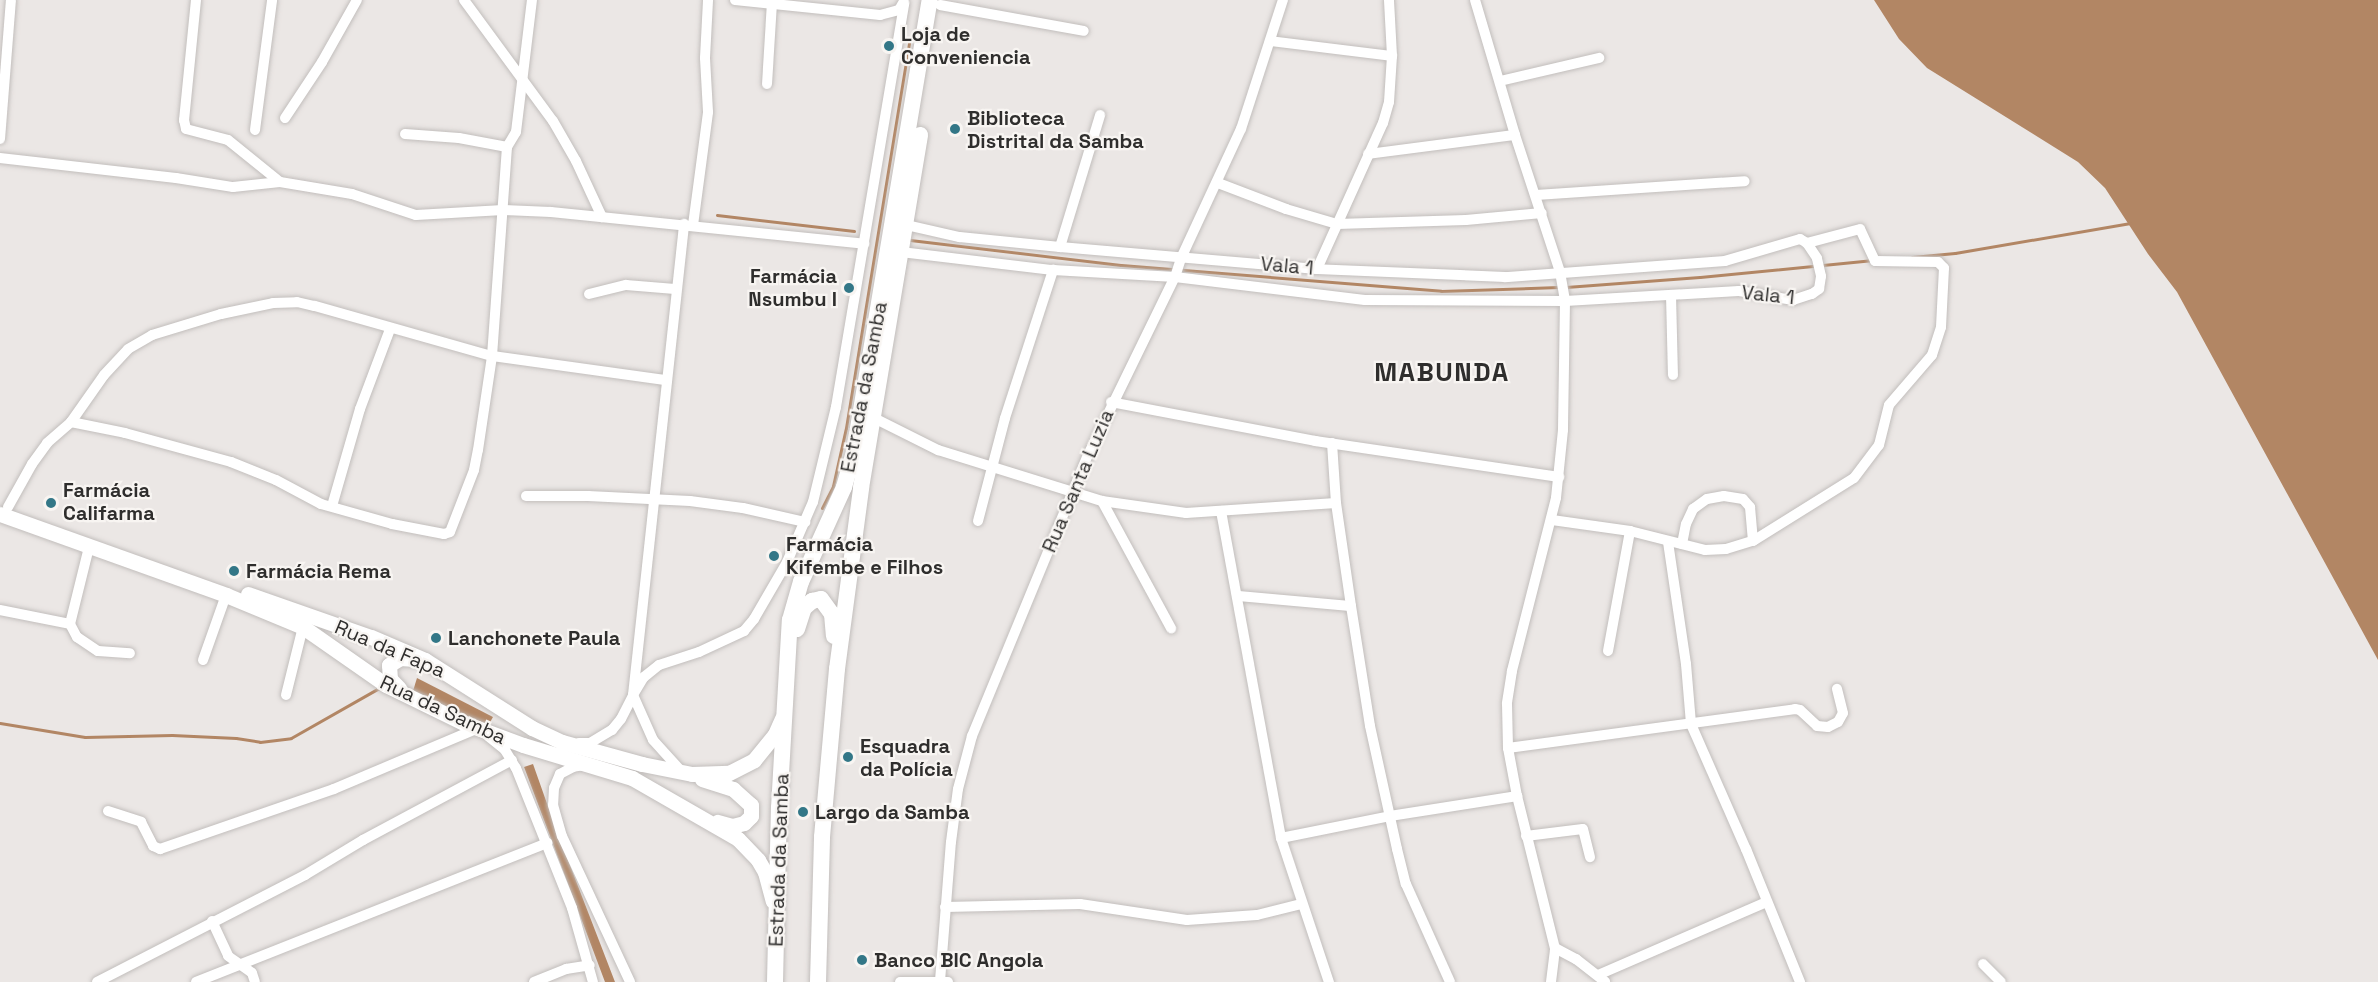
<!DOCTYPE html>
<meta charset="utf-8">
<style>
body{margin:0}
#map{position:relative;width:2378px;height:982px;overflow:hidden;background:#ebe7e5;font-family:"Space Grotesk",sans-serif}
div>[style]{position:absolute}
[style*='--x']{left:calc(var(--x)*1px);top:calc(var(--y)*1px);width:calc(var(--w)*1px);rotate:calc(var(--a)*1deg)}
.water>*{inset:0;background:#b28664}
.stream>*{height:3px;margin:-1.5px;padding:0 1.5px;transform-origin:1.5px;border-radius:1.5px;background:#b28664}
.roads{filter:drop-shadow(0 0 2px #c2bebc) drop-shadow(0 0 2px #c2bebc)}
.street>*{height:10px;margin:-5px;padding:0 5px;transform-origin:5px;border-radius:5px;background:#fff}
.secondary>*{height:15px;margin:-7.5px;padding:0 7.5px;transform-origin:7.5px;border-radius:7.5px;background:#fff}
.primary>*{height:16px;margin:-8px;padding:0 8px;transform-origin:8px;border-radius:8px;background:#fff}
.dots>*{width:16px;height:16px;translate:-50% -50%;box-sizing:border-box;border:3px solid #f8f5f2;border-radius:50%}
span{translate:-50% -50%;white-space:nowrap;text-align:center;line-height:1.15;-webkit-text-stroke:4.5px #f8f5f2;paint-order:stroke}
.poi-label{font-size:20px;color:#2f2e2d;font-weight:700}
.left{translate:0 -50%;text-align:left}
.right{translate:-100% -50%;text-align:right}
.street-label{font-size:20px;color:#2f2e2d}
.district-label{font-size:26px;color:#2f2e2d;font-weight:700;letter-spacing:1.5px}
</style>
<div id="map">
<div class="water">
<div style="clip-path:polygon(1874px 0,2378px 0,2378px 660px,2177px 292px,2148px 254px,2105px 188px,2078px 162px,1927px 68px,1899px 39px)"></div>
<div style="clip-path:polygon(417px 678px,493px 717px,488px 726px,413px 691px)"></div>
<div style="clip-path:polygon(533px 764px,556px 829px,615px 982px,605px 982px,524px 767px)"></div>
</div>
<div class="stream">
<div style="--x:717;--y:215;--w:138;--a:6.7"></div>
<div style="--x:910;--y:240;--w:212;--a:6.8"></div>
<div style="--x:1121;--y:265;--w:321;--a:4.6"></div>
<div style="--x:1441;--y:291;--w:118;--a:-1.9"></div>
<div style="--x:1912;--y:257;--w:43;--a:-5.3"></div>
<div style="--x:1955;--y:253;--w:178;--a:-9.7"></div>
<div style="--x:1566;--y:287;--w:134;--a:-4.3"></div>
<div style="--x:1700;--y:277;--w:174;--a:-5.6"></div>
<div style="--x:822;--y:508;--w:25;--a:-63"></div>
<div style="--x:833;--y:486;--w:59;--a:-77.4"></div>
<div style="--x:846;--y:428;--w:390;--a:-80.7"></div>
<div style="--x:0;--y:723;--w:86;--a:9.4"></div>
<div style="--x:85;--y:737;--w:87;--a:-1.3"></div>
<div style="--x:172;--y:735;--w:64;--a:2.7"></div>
<div style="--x:236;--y:738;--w:24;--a:9"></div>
<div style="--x:260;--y:742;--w:31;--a:-7"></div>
<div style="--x:291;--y:738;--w:101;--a:-29.6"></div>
</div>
<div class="roads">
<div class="street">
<div style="--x:196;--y:0;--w:121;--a:95.7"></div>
<div style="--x:184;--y:120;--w:9;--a:77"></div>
<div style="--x:186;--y:129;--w:43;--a:14.7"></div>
<div style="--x:228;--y:140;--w:67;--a:38.9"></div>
<div style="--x:464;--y:0;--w:150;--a:53.7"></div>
<div style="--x:553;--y:121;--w:46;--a:60.1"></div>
<div style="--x:576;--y:161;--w:62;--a:65.1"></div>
<div style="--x:735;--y:0;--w:146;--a:5.9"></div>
<div style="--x:880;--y:15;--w:20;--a:-15"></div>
<div style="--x:899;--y:10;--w:8;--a:-60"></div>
<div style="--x:1475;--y:0;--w:141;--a:73.5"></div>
<div style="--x:1515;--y:135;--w:144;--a:71.8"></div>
<div style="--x:1560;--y:272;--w:29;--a:80"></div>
<div style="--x:1565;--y:301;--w:129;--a:90.9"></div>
<div style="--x:1563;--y:430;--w:68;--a:95.9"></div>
<div style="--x:1556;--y:498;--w:179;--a:104.3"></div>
<div style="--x:1512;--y:671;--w:33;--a:99"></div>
<div style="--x:1507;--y:704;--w:44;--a:88.7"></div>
<div style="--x:1508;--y:748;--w:49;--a:79.4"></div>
<div style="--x:1517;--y:796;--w:157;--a:76"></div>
<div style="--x:1555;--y:948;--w:24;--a:28"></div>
<div style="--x:1576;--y:959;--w:37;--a:38"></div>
<div style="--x:940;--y:5;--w:146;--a:10.2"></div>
<div style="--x:1270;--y:41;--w:123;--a:7"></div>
<div style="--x:1500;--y:81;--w:102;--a:-13.1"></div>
<div style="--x:767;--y:84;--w:82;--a:-86.5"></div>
<div style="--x:285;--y:118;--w:67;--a:-56.5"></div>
<div style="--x:322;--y:62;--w:71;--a:-60.6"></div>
<div style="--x:255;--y:130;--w:131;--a:-82.5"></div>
<div style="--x:405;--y:134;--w:54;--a:4.2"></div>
<div style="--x:459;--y:138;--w:49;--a:10.6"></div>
<div style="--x:0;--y:139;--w:139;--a:-85.5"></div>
<div style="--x:1368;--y:154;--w:148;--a:-7.4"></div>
<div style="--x:0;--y:158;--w:177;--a:6.5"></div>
<div style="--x:176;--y:178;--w:58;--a:9"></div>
<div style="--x:233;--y:187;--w:47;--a:-6.1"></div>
<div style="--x:280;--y:182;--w:73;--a:9.5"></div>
<div style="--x:352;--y:194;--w:67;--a:18.2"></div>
<div style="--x:416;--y:215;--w:87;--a:-3.3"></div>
<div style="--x:503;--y:210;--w:48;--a:2.4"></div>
<div style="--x:551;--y:212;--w:315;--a:5.8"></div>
<div style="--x:1218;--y:183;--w:73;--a:20.9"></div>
<div style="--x:1286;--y:209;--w:53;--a:16.4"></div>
<div style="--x:1337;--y:224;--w:129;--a:-1.8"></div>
<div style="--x:1466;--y:220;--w:76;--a:-5.3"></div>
<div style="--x:1536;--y:195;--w:209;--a:-3.8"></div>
<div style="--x:693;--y:225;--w:114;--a:-82.4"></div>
<div style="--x:708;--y:112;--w:54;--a:-93.2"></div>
<div style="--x:705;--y:58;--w:58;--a:-87"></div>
<div style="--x:1060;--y:247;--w:138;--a:-73.1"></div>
<div style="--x:901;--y:252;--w:153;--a:6.8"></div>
<div style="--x:1053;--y:270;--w:122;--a:3.3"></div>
<div style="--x:1175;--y:277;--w:191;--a:6.9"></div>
<div style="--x:1365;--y:300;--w:200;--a:0.3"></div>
<div style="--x:1565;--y:301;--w:174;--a:-3.3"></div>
<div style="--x:1739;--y:291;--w:55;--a:9.5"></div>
<div style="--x:1793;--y:300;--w:20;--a:-18"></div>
<div style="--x:1812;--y:294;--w:9;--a:-36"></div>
<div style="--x:1819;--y:289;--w:13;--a:-81"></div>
<div style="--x:1821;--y:276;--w:18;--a:-103"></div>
<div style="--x:1817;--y:258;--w:18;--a:-124"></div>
<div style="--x:1807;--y:243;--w:8;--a:-150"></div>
<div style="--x:1800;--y:239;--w:78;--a:163.7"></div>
<div style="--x:1725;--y:261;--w:221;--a:175.8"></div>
<div style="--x:1505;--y:277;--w:188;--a:-177.6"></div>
<div style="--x:1317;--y:269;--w:258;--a:-175.1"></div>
<div style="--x:1060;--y:247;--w:101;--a:-174.3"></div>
<div style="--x:959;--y:237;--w:54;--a:-167.2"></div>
<div style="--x:1317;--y:269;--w:160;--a:-65.7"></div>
<div style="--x:1383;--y:123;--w:22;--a:-74"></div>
<div style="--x:1389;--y:102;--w:46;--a:-86.3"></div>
<div style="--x:1392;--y:56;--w:56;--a:-93.1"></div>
<div style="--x:589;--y:294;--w:38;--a:-14"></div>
<div style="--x:626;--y:285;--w:49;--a:4.7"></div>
<div style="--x:1671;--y:295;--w:80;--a:88.6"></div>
<div style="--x:1111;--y:402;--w:208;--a:10.8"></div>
<div style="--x:1315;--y:441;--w:247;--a:8.4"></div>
<div style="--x:874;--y:418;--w:72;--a:26.6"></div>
<div style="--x:938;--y:450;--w:172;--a:17.3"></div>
<div style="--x:1102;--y:501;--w:85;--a:8.1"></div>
<div style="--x:1186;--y:513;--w:150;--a:-3.8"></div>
<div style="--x:71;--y:422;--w:55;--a:11.5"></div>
<div style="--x:125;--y:433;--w:110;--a:15.3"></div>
<div style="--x:231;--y:462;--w:48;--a:21.8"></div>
<div style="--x:276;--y:480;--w:51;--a:28.1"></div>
<div style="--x:321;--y:504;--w:74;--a:15.7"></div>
<div style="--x:392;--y:524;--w:53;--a:10.9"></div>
<div style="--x:444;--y:534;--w:6;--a:-18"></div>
<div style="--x:450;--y:532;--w:66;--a:-68.8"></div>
<div style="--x:474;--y:470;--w:20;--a:-79"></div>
<div style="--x:478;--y:450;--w:95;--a:-81.5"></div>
<div style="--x:492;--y:356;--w:210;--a:-85.9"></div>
<div style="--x:507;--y:147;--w:17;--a:-59"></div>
<div style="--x:516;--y:132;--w:133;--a:-83.1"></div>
<div style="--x:1332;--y:443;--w:60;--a:86.2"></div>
<div style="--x:1336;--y:503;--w:104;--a:81.7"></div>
<div style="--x:1351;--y:606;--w:121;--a:81"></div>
<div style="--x:1370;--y:726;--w:126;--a:77.6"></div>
<div style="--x:1397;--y:849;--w:36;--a:76"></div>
<div style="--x:1406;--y:884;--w:107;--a:65.8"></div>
<div style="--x:526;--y:496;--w:62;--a:0"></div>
<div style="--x:588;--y:496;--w:102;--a:2.8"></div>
<div style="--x:690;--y:501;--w:53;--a:7.5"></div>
<div style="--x:743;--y:508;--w:64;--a:12.7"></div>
<div style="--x:1102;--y:501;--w:145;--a:61.5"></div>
<div style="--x:332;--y:506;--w:101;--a:-73.9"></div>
<div style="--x:360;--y:409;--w:85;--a:-69.4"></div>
<div style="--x:8;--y:507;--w:49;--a:-60.8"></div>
<div style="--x:32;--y:464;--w:26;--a:-54"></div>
<div style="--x:47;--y:443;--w:32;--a:-41"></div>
<div style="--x:71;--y:422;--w:57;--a:-54.9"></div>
<div style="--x:104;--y:375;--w:35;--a:-47"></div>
<div style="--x:128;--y:349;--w:28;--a:-30"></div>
<div style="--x:152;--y:335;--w:72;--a:-16.9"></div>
<div style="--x:221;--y:314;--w:53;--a:-11.9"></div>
<div style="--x:273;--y:303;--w:24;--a:-2"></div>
<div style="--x:297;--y:302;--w:18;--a:13"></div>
<div style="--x:315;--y:306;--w:184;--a:15.8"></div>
<div style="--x:492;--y:356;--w:175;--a:7.9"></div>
<div style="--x:1221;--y:511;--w:332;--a:79.6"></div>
<div style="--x:1281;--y:838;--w:152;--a:71.6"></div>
<div style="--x:1552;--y:520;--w:79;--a:8"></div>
<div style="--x:1630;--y:531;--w:77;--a:14.2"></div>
<div style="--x:1705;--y:550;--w:21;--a:-3"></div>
<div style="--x:1726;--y:549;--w:28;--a:-17"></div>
<div style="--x:1753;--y:541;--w:119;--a:-32"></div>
<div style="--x:1854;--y:478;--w:41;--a:-52.9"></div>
<div style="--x:1879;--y:445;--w:41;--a:-76"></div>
<div style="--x:1889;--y:405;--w:66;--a:-49.3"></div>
<div style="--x:1932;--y:355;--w:29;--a:-72"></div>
<div style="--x:1941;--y:327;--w:59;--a:-87.1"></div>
<div style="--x:1944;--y:268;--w:8;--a:-135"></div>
<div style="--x:1938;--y:262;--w:63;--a:-179.1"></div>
<div style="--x:1875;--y:261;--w:35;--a:-115"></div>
<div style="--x:1860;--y:229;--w:55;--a:165.2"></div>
<div style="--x:978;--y:521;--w:106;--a:-75.3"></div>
<div style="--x:1005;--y:418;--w:156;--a:-72"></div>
<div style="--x:1668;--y:542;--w:123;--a:81.6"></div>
<div style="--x:1686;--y:664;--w:60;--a:85.2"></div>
<div style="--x:1691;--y:724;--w:137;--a:66.3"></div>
<div style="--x:1746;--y:849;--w:144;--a:67.9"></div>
<div style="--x:1682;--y:544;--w:20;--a:-79"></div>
<div style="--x:1686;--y:524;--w:17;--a:-65"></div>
<div style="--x:1693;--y:509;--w:17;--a:-36"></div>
<div style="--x:1707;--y:499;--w:17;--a:-10"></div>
<div style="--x:1724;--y:496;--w:19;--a:9"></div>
<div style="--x:1743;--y:499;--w:11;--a:49"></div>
<div style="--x:1750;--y:507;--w:34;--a:85"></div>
<div style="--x:1238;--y:596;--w:113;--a:5.1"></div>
<div style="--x:0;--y:610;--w:71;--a:11.3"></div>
<div style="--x:70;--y:624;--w:15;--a:62"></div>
<div style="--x:77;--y:637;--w:25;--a:34"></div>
<div style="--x:98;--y:651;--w:32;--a:4"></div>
<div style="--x:70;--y:624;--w:79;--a:-76.1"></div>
<div style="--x:1608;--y:651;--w:122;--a:-79.6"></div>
<div style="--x:203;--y:660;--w:69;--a:-70.5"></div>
<div style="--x:286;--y:695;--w:70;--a:-76"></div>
<div style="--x:633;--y:695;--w:21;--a:-59"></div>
<div style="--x:644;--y:677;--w:19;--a:-39"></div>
<div style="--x:659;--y:665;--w:42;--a:-18"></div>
<div style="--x:699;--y:652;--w:50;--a:-25"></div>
<div style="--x:744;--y:631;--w:16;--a:-50"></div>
<div style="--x:754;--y:619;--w:66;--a:-59.9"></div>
<div style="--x:787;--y:562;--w:65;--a:-66.6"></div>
<div style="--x:813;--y:502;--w:98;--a:-76.4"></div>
<div style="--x:836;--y:407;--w:410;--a:-80.4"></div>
<div style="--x:633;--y:695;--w:49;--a:66"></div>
<div style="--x:653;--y:740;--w:43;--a:47.8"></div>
<div style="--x:488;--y:736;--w:22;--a:39"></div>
<div style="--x:505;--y:750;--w:21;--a:59"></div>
<div style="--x:516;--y:768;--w:151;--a:68.2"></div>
<div style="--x:572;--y:908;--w:77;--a:74.2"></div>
<div style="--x:579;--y:743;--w:11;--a:0"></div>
<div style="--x:590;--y:743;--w:26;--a:-31"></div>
<div style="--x:612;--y:730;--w:14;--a:-51"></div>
<div style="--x:621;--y:719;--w:27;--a:-63"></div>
<div style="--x:633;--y:695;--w:474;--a:-83.8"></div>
<div style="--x:1508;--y:748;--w:290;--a:-7.7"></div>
<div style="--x:1795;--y:709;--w:5;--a:11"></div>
<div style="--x:1800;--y:710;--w:23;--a:43"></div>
<div style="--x:1817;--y:726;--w:11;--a:5"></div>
<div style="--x:1828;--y:727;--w:11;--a:-27"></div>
<div style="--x:1838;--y:722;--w:10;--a:-61"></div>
<div style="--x:1843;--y:713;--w:25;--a:-104"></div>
<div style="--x:584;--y:765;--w:11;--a:170"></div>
<div style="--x:573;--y:767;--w:15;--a:152"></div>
<div style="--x:560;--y:774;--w:15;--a:113"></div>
<div style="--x:554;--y:788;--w:17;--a:93"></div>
<div style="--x:553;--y:805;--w:32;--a:74"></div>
<div style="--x:562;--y:836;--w:161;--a:65"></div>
<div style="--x:108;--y:811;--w:35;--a:18"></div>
<div style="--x:141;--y:822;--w:27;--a:63"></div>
<div style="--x:153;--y:846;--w:8;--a:23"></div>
<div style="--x:160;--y:849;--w:184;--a:-19"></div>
<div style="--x:334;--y:789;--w:154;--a:-22.9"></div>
<div style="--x:1526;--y:836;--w:57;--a:-7"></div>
<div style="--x:1583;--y:829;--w:29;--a:76"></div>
<div style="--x:1281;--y:838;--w:111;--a:-11.4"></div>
<div style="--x:1390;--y:816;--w:129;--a:-8.9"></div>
<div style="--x:945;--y:907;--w:135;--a:-1.3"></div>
<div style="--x:1080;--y:904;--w:108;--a:8.5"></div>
<div style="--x:1187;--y:920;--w:70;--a:-4.1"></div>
<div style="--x:1257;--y:915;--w:45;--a:-14"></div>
<div style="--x:212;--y:921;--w:38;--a:65"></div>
<div style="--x:228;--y:956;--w:29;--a:35"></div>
<div style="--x:252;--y:973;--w:9;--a:72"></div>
<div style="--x:1983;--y:964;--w:25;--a:45"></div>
<div style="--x:1598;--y:975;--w:184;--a:-23.4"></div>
<div style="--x:940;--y:981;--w:139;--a:-85.5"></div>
<div style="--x:951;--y:842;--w:53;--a:-82.5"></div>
<div style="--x:958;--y:789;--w:55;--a:-75.2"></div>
<div style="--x:972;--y:736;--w:304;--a:-67.6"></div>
<div style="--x:1088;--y:455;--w:198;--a:-64"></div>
<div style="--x:1175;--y:277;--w:22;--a:-72"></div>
<div style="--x:1182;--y:256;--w:140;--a:-65.1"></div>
<div style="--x:1241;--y:129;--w:136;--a:-72"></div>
<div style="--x:97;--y:982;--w:234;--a:-27.2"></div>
<div style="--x:305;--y:875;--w:68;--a:-31.1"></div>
<div style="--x:363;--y:840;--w:169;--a:-28.2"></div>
<div style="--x:196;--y:982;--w:378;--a:-21.6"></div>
<div style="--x:534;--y:982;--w:35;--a:-22"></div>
<div style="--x:566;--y:969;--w:24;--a:-9"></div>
<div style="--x:900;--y:982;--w:48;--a:0"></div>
<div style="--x:1551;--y:982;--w:34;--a:-83"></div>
</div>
<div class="secondary">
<div style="--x:0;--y:514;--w:240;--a:19.7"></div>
<div style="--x:226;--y:595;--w:83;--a:22.6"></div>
<div style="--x:303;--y:627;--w:101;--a:34.9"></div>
<div style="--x:386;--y:685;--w:87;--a:26"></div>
<div style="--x:464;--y:723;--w:63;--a:20.4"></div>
<div style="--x:523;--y:745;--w:114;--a:16.8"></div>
<div style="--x:632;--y:778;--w:122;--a:29.9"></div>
<div style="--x:738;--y:839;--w:29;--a:46"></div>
<div style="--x:758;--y:860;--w:14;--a:60"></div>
<div style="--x:765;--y:872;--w:30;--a:75"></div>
<div style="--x:248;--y:594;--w:130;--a:19.3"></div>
<div style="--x:371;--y:637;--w:59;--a:23.1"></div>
<div style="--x:425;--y:660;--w:127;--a:32.4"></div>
<div style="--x:532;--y:728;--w:33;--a:25"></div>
<div style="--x:562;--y:742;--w:83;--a:15.4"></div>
<div style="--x:642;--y:764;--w:51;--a:11.3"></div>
<div style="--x:692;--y:774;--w:37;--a:-2"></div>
<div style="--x:729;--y:773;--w:28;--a:-27"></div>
<div style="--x:754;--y:760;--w:33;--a:-51"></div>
<div style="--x:775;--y:734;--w:17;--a:-66"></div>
<div style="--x:399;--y:688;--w:13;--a:-135"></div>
<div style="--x:390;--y:679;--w:14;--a:-94"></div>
<div style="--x:389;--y:665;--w:13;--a:-32"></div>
<div style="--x:400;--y:658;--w:15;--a:4"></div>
<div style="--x:702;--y:779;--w:33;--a:18"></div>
<div style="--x:733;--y:789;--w:24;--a:42"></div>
<div style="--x:751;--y:805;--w:11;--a:90"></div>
<div style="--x:751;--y:816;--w:10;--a:135"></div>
<div style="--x:744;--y:823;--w:12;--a:166"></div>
<div style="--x:732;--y:826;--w:15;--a:-164"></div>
</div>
<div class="primary">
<div style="--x:797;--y:629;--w:22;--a:-72"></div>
<div style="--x:804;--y:608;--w:11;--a:-41"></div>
<div style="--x:812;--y:601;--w:9;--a:-13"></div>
<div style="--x:821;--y:599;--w:19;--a:54"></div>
<div style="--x:832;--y:614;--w:22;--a:85"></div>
<div style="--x:775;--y:982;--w:174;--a:-88.7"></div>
<div style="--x:779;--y:808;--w:188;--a:-86.7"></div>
<div style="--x:790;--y:620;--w:40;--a:-74"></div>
<div style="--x:801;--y:582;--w:104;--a:-65.6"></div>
<div style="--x:844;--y:487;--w:36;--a:-74"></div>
<div style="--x:854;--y:452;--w:458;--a:-80.5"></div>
<div style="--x:818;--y:982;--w:145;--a:-88.4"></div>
<div style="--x:822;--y:837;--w:169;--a:-84.9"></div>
<div style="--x:837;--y:669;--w:183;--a:-82.4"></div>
<div style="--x:861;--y:488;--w:358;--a:-80.5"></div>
</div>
</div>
<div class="dots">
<div style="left:889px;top:46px;background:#337787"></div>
<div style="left:955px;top:129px;background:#337787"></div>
<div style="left:849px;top:288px;background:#337787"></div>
<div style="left:51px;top:503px;background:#337787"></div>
<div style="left:774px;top:556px;background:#337787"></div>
<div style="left:234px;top:571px;background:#337787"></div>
<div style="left:436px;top:638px;background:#337787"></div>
<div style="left:848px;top:757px;background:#337787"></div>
<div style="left:803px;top:812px;background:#337787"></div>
<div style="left:862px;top:960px;background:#337787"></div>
</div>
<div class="poi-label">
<span class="left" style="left:901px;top:46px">Loja de<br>Conveniencia</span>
<span class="left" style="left:967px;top:130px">Biblioteca<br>Distrital da Samba</span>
<span class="right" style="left:837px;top:288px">Farmácia<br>Nsumbu I</span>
<span class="left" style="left:63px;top:502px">Farmácia<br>Califarma</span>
<span class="left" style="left:786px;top:556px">Farmácia<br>Kifembe e Filhos</span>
<span class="left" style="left:246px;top:571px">Farmácia Rema</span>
<span class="left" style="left:448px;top:638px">Lanchonete Paula</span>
<span class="left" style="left:860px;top:758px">Esquadra<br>da Polícia</span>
<span class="left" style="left:815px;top:812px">Largo da Samba</span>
<span class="left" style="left:874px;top:960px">Banco BIC Angola</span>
</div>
<div class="street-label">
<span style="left:1287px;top:266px;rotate:5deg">Vala 1</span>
<span style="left:1768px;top:295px;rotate:6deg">Vala 1</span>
<span style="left:864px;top:387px;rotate:-79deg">Estrada da Samba</span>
<span style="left:1078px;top:481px;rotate:-67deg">Rua Santa Luzia</span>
<span style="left:390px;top:649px;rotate:23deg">Rua da Fapa</span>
<span style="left:443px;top:710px;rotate:25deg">Rua da Samba</span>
<span style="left:779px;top:860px;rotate:-88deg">Estrada da Samba</span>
</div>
<div class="district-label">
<span style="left:1442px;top:373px">MABUNDA</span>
</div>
</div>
